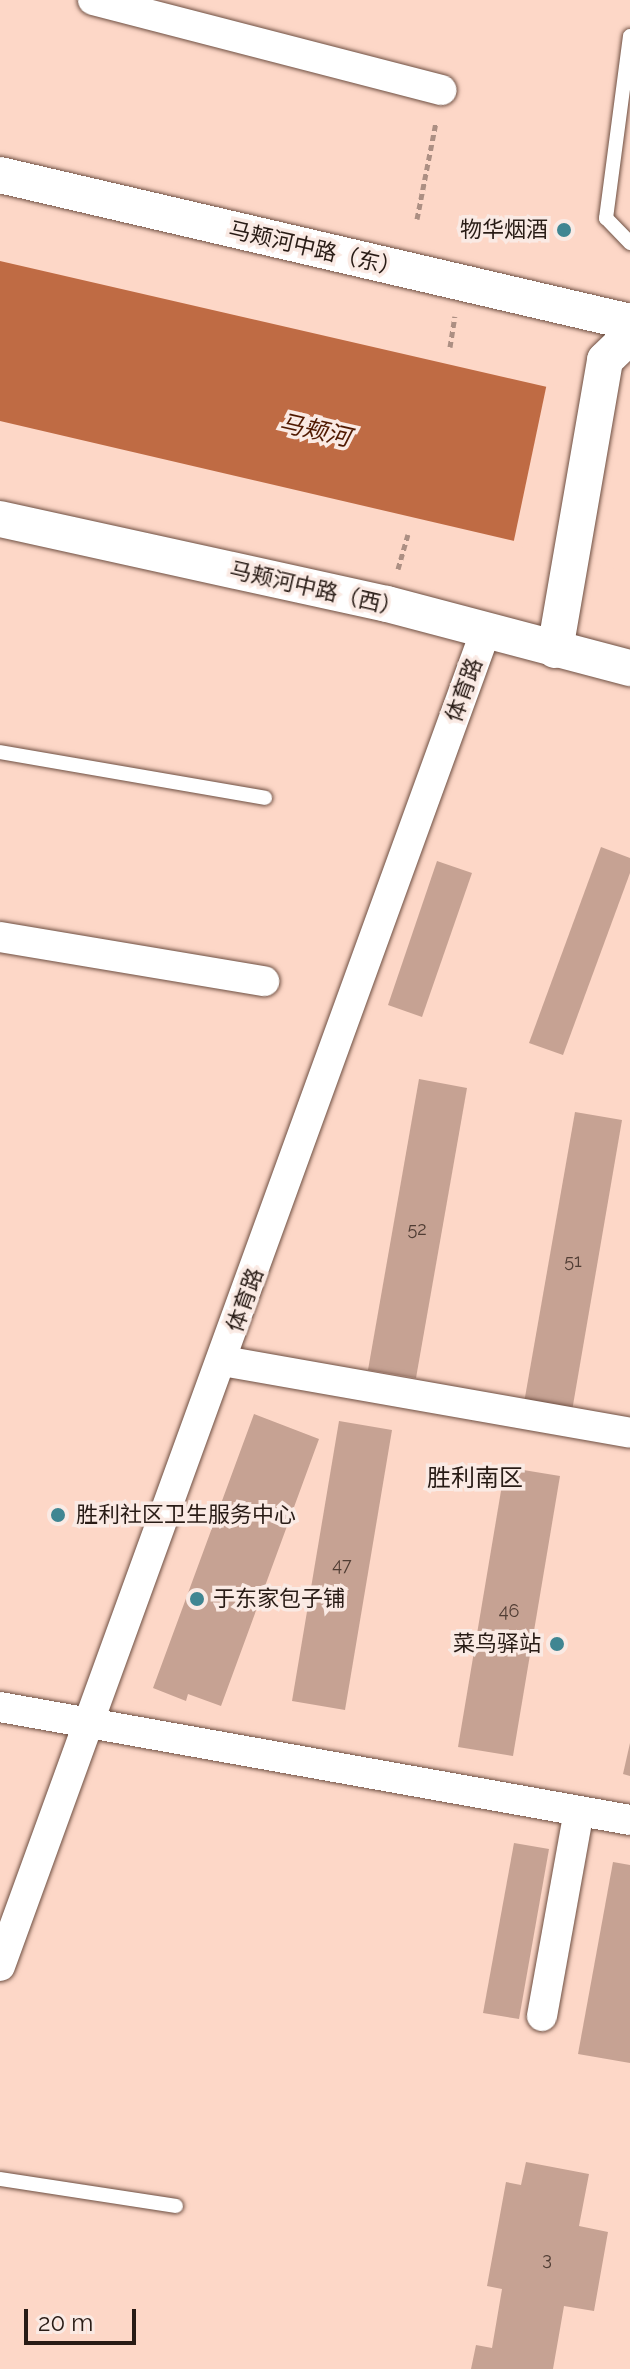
<!DOCTYPE html>
<meta charset="utf-8">
<style>
body{margin:0}
#map{position:relative;width:630px;height:2369px;overflow:hidden;background:#fdd7c7;font-family:Raleway,"Noto Sans SC",sans-serif}
div>[style]{position:absolute}
[style*='--x']{left:calc(var(--x)*1px);top:calc(var(--y)*1px);width:calc(var(--w)*1px);rotate:calc(var(--a)*1deg)}
.water>*{inset:0;background:#bf6b44}
.pier>*{inset:0;background:#fdd7c7}
.building>*{inset:0;background:#c6a293}
.path>*{height:5px;margin-top:-2.5px;transform-origin:0;background:repeating-linear-gradient(90deg,#ac8f83 0 6px,transparent 0 10px)}
.roads{filter:drop-shadow(0 0 2px #6e4f42) drop-shadow(0 0 2px #6e4f42)}
.service>*{height:14px;margin:-7px;padding:0 7px;transform-origin:7px;border-radius:7px;background:#fff}
.minor>*{height:30px;margin:-15px;padding:0 15px;transform-origin:15px;border-radius:15px;background:#fff}
.tertiary>*{height:36px;margin:-18px;padding:0 18px;transform-origin:18px;border-radius:18px;background:#fff}
.dots>*{width:22px;height:22px;translate:-50% -50%;box-sizing:border-box;border:4px solid #faeae4;border-radius:50%}
span{translate:-50% -50%;white-space:nowrap;text-align:center;line-height:1.15;-webkit-text-stroke:7px #faeae4;paint-order:stroke}
.number-label{font-size:18px;color:#503d34}
.number-label span{-webkit-text-stroke-width:0}
.poi-label{font-size:22px;color:#281b15}
.right{translate:-100% -50%;text-align:right}
.left{translate:0 -50%;text-align:left}
.street-label{font-size:22px;color:#281b15}
.water-label{font-size:24px;color:#501900;font-style:italic}
.neighbourhood-label{font-size:24px;color:#281b15}
.scale{position:absolute;left:24px;top:2309px;width:112px;height:36px;box-sizing:border-box;border:4px solid #281b15;border-top:0;padding-left:10px;font-size:24px;line-height:28px;white-space:nowrap;color:#281b15;-webkit-text-stroke:6px #faeae4;paint-order:stroke}
</style>
<div id="map">
<div class="water">
<div style="clip-path:polygon(0 261px,630px 406px,630px 568px,0 421px)"></div>
</div>
<div class="pier">
<div style="clip-path:polygon(547px 383px,630px 402px,630px 572px,513px 545px)"></div>
</div>
<div class="building">
<div style="clip-path:polygon(601px 847px,630px 858px,630px 873px,563px 1055px,529px 1043px)"></div>
<div style="clip-path:polygon(437px 861px,472px 873px,422px 1017px,388px 1005px)"></div>
<div style="clip-path:polygon(419px 1079px,467px 1088px,416px 1378px,368px 1370px)"></div>
<div style="clip-path:polygon(575px 1112px,622px 1120px,572px 1411px,524px 1403px)"></div>
<div style="clip-path:polygon(254px 1414px,319px 1439px,221px 1706px,188px 1694px,186px 1701px,153px 1688px)"></div>
<div style="clip-path:polygon(339px 1421px,392px 1430px,345px 1710px,292px 1701px)"></div>
<div style="clip-path:polygon(505px 1467px,560px 1476px,513px 1756px,458px 1747px)"></div>
<div style="clip-path:polygon(630px 1743px,630px 1776px,623px 1774px)"></div>
<div style="clip-path:polygon(514px 1843px,549px 1849px,519px 2019px,483px 2013px)"></div>
<div style="clip-path:polygon(613px 1862px,630px 1865px,630px 2063px,578px 2054px)"></div>
<div style="clip-path:polygon(526px 2162px,589px 2174px,579px 2226px,608px 2232px,594px 2311px,564px 2306px,553px 2369px,471px 2369px,476px 2345px,492px 2348px,502px 2289px,487px 2286px,506px 2182px,521px 2185px)"></div>
</div>
<div class="path">
<div style="--x:417;--y:219;--w:99;--a:-78.9"></div>
<div style="--x:450;--y:347;--w:31;--a:-81"></div>
<div style="--x:398;--y:569;--w:36;--a:-74"></div>
</div>
<div class="roads">
<div class="service">
<div style="--x:630;--y:36;--w:184;--a:97.5"></div>
<div style="--x:606;--y:218;--w:35;--a:46"></div>
<div style="--x:0;--y:752;--w:269;--a:9.8"></div>
<div style="--x:0;--y:2179;--w:178;--a:8.7"></div>
</div>
<div class="minor">
<div style="--x:93;--y:0;--w:360;--a:14.5"></div>
<div style="--x:0;--y:937;--w:268;--a:9.5"></div>
<div style="--x:223;--y:1361;--w:413;--a:10"></div>
<div style="--x:0;--y:1707;--w:640;--a:10.17"></div>
<div style="--x:0;--y:1966;--w:1418;--a:-70.01"></div>
<div style="--x:542;--y:2016;--w:208;--a:-79.8"></div>
</div>
<div class="tertiary">
<div style="--x:0;--y:175;--w:647;--a:13.13"></div>
<div style="--x:0;--y:519;--w:396;--a:12.4"></div>
<div style="--x:387;--y:604;--w:251;--a:14.8"></div>
<div style="--x:555;--y:650;--w:294;--a:-80.2"></div>
<div style="--x:605;--y:360;--w:35;--a:-44"></div>
</div>
</div>
<div class="dots">
<div style="left:564px;top:230px;background:#408692"></div>
<div style="left:58px;top:1515px;background:#408692"></div>
<div style="left:197px;top:1599px;background:#408692"></div>
<div style="left:557px;top:1644px;background:#408692"></div>
</div>
<div class="number-label">
<span style="left:417px;top:1229px">52</span>
<span style="left:573px;top:1261px">51</span>
<span style="left:342px;top:1565px">47</span>
<span style="left:509px;top:1611px">46</span>
<span style="left:547px;top:2259px">3</span>
</div>
<div class="poi-label">
<span class="right" style="left:548px;top:230px">物华烟酒</span>
<span class="left" style="left:76px;top:1515px">胜利社区卫生服务中心</span>
<span class="left" style="left:213px;top:1599px">于东家包子铺</span>
<span class="right" style="left:541px;top:1644px">菜鸟驿站</span>
</div>
<div class="street-label">
<span style="left:315px;top:249px;rotate:13deg">马颊河中路（东）</span>
<span style="left:316px;top:589px;rotate:13deg">马颊河中路（西）</span>
<span style="left:464px;top:690px;rotate:-70deg">体育路</span>
<span style="left:245px;top:1300px;rotate:-70deg">体育路</span>
</div>
<div class="water-label">
<span style="left:315px;top:430px;rotate:13deg">马颊河</span>
</div>
<div class="neighbourhood-label">
<span style="left:475px;top:1478px">胜利南区</span>
</div>
<div class="scale">20 m</div>
</div>
